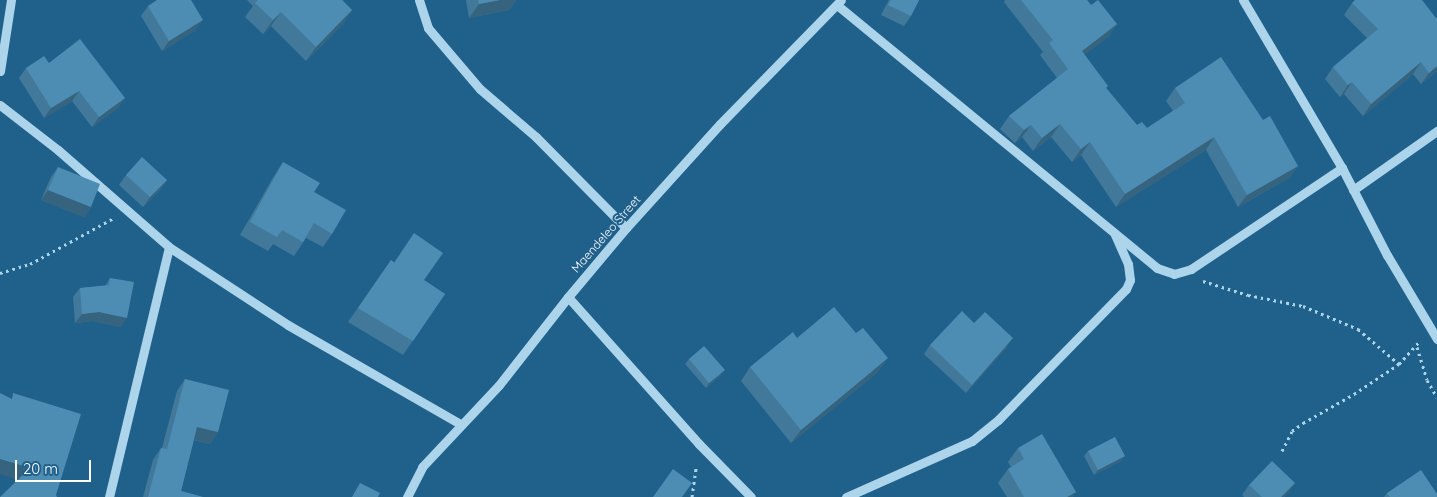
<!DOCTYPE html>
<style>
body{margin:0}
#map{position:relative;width:1437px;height:497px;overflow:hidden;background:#20618b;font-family:Quicksand,sans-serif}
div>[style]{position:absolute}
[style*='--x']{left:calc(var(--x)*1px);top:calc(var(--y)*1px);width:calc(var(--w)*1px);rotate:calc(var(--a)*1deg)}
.path>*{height:3px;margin-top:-1.5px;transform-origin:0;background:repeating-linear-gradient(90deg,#acd4eb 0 2.5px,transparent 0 6.5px)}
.minor>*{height:9px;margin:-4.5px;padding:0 4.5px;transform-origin:4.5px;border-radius:4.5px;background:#acd4eb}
.wall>*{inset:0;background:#42799b}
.shaded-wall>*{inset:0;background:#36637e}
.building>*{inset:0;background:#4d8db4}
span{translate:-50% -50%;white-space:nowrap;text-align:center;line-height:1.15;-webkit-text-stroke:4px #20618b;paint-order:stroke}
.street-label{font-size:12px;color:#fff}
.scale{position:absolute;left:15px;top:460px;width:76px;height:22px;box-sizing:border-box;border:2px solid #fff;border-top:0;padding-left:6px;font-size:15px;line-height:18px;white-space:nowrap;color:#fff;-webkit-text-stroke:4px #20618b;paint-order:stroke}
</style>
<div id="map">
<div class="path">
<div style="--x:0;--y:273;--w:31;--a:-17"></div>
<div style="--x:30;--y:264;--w:94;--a:-28.8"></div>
<div style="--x:1203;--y:281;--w:47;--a:17.3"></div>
<div style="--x:1248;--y:295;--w:56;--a:11.3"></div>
<div style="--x:1303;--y:306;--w:60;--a:22.7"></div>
<div style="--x:1358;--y:329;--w:54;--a:40.5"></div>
<div style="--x:1417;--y:347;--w:34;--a:73"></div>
<div style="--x:1427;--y:380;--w:20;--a:60"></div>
<div style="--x:1282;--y:451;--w:22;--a:-63"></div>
<div style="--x:1292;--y:431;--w:14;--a:-36"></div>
<div style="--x:1303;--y:423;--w:59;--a:-29.6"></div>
<div style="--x:1354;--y:394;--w:54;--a:-33.7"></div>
<div style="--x:1399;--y:364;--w:30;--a:-48"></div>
<div style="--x:692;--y:497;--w:30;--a:-82"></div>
</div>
<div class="minor">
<div style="--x:419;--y:0;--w:29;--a:72"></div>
<div style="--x:428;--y:28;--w:80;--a:49.6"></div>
<div style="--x:480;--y:89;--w:74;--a:40.6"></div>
<div style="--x:536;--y:137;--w:128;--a:45.3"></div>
<div style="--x:1243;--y:0;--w:195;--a:59.5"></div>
<div style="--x:1342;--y:168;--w:98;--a:62.7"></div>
<div style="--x:1387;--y:255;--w:98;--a:59.2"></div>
<div style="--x:837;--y:5;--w:414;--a:39.4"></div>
<div style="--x:1157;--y:268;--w:18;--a:19"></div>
<div style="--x:1174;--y:274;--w:18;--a:-16"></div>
<div style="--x:1191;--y:269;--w:182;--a:-33.8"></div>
<div style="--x:0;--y:71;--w:72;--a:-81.2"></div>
<div style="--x:0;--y:105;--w:73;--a:37.8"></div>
<div style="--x:58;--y:150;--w:147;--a:41.1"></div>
<div style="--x:169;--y:247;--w:142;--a:33.2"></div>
<div style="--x:288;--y:325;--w:198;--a:29.9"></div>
<div style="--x:1353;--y:190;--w:103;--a:-35.1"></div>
<div style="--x:568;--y:297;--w:197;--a:48.3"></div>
<div style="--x:699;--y:444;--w:74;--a:45.5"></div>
<div style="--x:109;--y:497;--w:257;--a:-76.5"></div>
<div style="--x:407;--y:497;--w:34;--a:-63"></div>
<div style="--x:422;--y:467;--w:112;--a:-46.8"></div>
<div style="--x:499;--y:385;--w:112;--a:-51.9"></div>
<div style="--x:568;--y:297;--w:90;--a:-50"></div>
<div style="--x:626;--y:228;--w:140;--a:-47.9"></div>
<div style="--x:720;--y:124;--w:173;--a:-45.7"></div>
<div style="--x:846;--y:497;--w:138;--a:-24"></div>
<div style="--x:972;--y:441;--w:33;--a:-39"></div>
<div style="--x:998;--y:420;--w:183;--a:-45.7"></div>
<div style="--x:1126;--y:289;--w:10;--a:-66"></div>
<div style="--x:1130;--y:280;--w:16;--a:-97"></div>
<div style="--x:1128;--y:264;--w:32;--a:-114"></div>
</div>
<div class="wall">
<div style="clip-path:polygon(247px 0,342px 0,352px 10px,343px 24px,306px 61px,271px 26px,263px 34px,245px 17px,253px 6px)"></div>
<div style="clip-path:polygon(466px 0,516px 0,509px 10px,469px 18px)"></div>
<div style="clip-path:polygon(889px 0,919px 0,911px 16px,904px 26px,881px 15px)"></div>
<div style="clip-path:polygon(1005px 0,1087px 0,1091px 5px,1117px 24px,1108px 37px,1084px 55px,1107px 89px,1137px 125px,1147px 128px,1173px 111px,1166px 101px,1175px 88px,1263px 120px,1298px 166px,1289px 178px,1238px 207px,1206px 150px,1116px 207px,1081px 155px,1072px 162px,1051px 137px,1033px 151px,1022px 137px,1015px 143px,1000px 129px,1009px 116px,1057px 78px,1040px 55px,1043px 52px,1004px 2px)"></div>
<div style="clip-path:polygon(1352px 3px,1436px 18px,1437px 17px,1437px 71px,1421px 84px,1413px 74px,1363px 116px,1344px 94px,1340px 97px,1325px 79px,1333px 67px,1367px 38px,1344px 15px)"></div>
<div style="clip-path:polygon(148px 6px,196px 30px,162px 51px,141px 16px)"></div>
<div style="clip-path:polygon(49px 63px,125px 98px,118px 108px,92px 127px,72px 101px,44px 118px,19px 78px,26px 68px)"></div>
<div style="clip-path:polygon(283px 162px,314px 192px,332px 234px,323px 247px,306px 238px,294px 256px,273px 244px,268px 251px,240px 235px,274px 176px)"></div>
<div style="clip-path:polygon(58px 167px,91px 207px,84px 217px,41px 200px,51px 177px)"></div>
<div style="clip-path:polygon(126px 175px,167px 180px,160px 190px,143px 207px,119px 185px)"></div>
<div style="clip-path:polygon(391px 260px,424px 280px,445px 294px,403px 355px,348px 322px)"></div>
<div style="clip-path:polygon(110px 278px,121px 327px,93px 321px,75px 323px,73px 297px,80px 288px,105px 286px)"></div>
<div style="clip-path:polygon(797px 338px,878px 372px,791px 443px,741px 381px,750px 367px)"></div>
<div style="clip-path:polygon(930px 345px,1007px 347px,966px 393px,924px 354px)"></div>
<div style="clip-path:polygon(689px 359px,721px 375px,706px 388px,685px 364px)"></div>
<div style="clip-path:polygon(185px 379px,218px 432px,210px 444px,194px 440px,181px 491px,203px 497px,143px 497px,153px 460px,161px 448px,162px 448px,177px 391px)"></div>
<div style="clip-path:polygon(1018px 448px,1076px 492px,1072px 497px,1007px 497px,998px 483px,1008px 469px,1011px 467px,1008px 462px)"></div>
<div style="clip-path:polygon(1088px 451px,1125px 456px,1121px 461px,1094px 475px,1084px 456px)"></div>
<div style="clip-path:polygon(1295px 483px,1284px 497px,1244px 497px,1242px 495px,1249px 485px)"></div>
<div style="clip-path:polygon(1387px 493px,1437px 497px,1384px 497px)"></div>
</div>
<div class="shaded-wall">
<div style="clip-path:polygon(500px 0,516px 0,509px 10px,469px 18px,479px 4px)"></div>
<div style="clip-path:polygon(352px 10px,343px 24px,306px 61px,316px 47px)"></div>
<div style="clip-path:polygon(281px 12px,271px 26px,263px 34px,273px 20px)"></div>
<div style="clip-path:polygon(203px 20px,196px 30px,162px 51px,169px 41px)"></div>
<div style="clip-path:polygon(1117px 24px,1108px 37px,1073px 64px,1082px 51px)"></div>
<div style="clip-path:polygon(1421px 62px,1413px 74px,1363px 116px,1371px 104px)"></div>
<div style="clip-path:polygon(1437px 66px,1437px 71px,1421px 84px,1429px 73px)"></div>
<div style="clip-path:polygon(1352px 82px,1344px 94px,1340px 97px,1348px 85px)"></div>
<div style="clip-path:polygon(79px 91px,72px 101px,44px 118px,51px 108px)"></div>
<div style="clip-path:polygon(125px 98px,118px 108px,92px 127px,99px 117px)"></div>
<div style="clip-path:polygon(1060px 124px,1051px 137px,1033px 151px,1042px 138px)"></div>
<div style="clip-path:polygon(1031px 125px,1022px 137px,1015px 143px,1024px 130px)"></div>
<div style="clip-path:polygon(1214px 137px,1206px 150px,1116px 207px,1125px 194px)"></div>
<div style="clip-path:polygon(1090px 142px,1081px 155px,1072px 162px,1081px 149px)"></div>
<div style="clip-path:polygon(1298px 166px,1289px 178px,1238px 207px,1247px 195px)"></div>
<div style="clip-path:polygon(167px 180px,160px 190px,143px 207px,150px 197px)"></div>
<div style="clip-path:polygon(48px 190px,91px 207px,84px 217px,41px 200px)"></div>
<div style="clip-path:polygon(99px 312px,127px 318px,121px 327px,93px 321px,75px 323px,82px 314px)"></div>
<div style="clip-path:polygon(1013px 338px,1007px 347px,966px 393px,972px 385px)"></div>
<div style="clip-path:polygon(888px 358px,878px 372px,791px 443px,801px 430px)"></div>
<div style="clip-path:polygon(725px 370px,721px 375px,706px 388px,709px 383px)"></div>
<div style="clip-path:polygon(197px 427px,218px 432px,210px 444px,189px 438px)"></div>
<div style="clip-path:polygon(1125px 456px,1121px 461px,1094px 475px,1098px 470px)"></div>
<div style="clip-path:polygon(0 459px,30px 468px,21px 481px,0 474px)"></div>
<div style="clip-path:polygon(1295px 483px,1288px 493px,1284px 497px,1281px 497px)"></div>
<div style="clip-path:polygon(1076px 492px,1072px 497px,1067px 497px)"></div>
</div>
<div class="building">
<div style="clip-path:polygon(157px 0,191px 0,203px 20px,169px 41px,148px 6px)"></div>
<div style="clip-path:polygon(258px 0,342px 0,352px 10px,316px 47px,281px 12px,273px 20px,255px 3px)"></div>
<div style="clip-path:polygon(478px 0,500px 0,479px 4px)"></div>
<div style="clip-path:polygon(891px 0,919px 0,911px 16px,888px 5px)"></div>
<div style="clip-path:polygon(1021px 0,1087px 0,1091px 5px,1098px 0,1117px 24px,1082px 51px,1108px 86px,1106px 88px,1137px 125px,1142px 122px,1147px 128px,1185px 103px,1175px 88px,1221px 57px,1263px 120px,1270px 116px,1298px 166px,1247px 195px,1214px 137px,1125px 194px,1090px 142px,1081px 149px,1060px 124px,1042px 138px,1031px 125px,1024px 130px,1009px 116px,1068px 69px,1049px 43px,1053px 40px)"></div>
<div style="clip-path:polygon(1355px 0,1422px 0,1436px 18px,1437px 17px,1437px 66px,1429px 73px,1421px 62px,1371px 104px,1352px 82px,1348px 85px,1333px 67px,1378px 29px,1352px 3px)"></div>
<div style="clip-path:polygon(80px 39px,125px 98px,99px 117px,79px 91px,51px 108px,26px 68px,44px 56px,49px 63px)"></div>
<div style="clip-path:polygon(142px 157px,167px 180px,150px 197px,126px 175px)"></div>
<div style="clip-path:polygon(283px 162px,320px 183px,314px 192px,346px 210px,332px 234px,314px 223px,303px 242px,282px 230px,277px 237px,250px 222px)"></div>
<div style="clip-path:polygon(58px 167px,100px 184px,91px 207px,48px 190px)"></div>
<div style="clip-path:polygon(414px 233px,443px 253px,424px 280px,445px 294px,413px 341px,358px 308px,391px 260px,394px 263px)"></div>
<div style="clip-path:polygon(110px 278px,134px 282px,127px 318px,99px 312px,82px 314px,80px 288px,109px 285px)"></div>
<div style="clip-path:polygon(834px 307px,856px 333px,863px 328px,888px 358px,801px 430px,750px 367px,793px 332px,797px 338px)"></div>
<div style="clip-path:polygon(962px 311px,974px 323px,985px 312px,1013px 338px,972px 385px,930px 345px)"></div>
<div style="clip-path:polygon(704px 346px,725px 370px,709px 383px,689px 359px)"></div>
<div style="clip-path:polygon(185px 379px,229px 390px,218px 432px,197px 427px,181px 491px,203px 497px,148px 497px,161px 448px,167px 449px)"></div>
<div style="clip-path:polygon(0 393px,12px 399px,13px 393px,81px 414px,56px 495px,57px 497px,0 497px,30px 468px,0 459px)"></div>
<div style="clip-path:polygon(1042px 434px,1076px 492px,1067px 497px,1024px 497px,1008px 469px,1024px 459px,1018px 448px)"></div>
<div style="clip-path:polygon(1115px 437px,1125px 456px,1098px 470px,1088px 451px)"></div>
<div style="clip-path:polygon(1272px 461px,1295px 483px,1281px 497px,1262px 497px,1249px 485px)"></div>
<div style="clip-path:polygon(673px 469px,692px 483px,682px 497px,653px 497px)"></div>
<div style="clip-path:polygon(1421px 470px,1437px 494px,1437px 497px,1390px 497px,1387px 493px)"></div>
<div style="clip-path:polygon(360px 483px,380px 493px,378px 497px,352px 497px)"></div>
</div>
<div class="street-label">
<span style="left:606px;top:234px;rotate:-49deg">Maendeleo Street</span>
</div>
<div class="scale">20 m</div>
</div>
